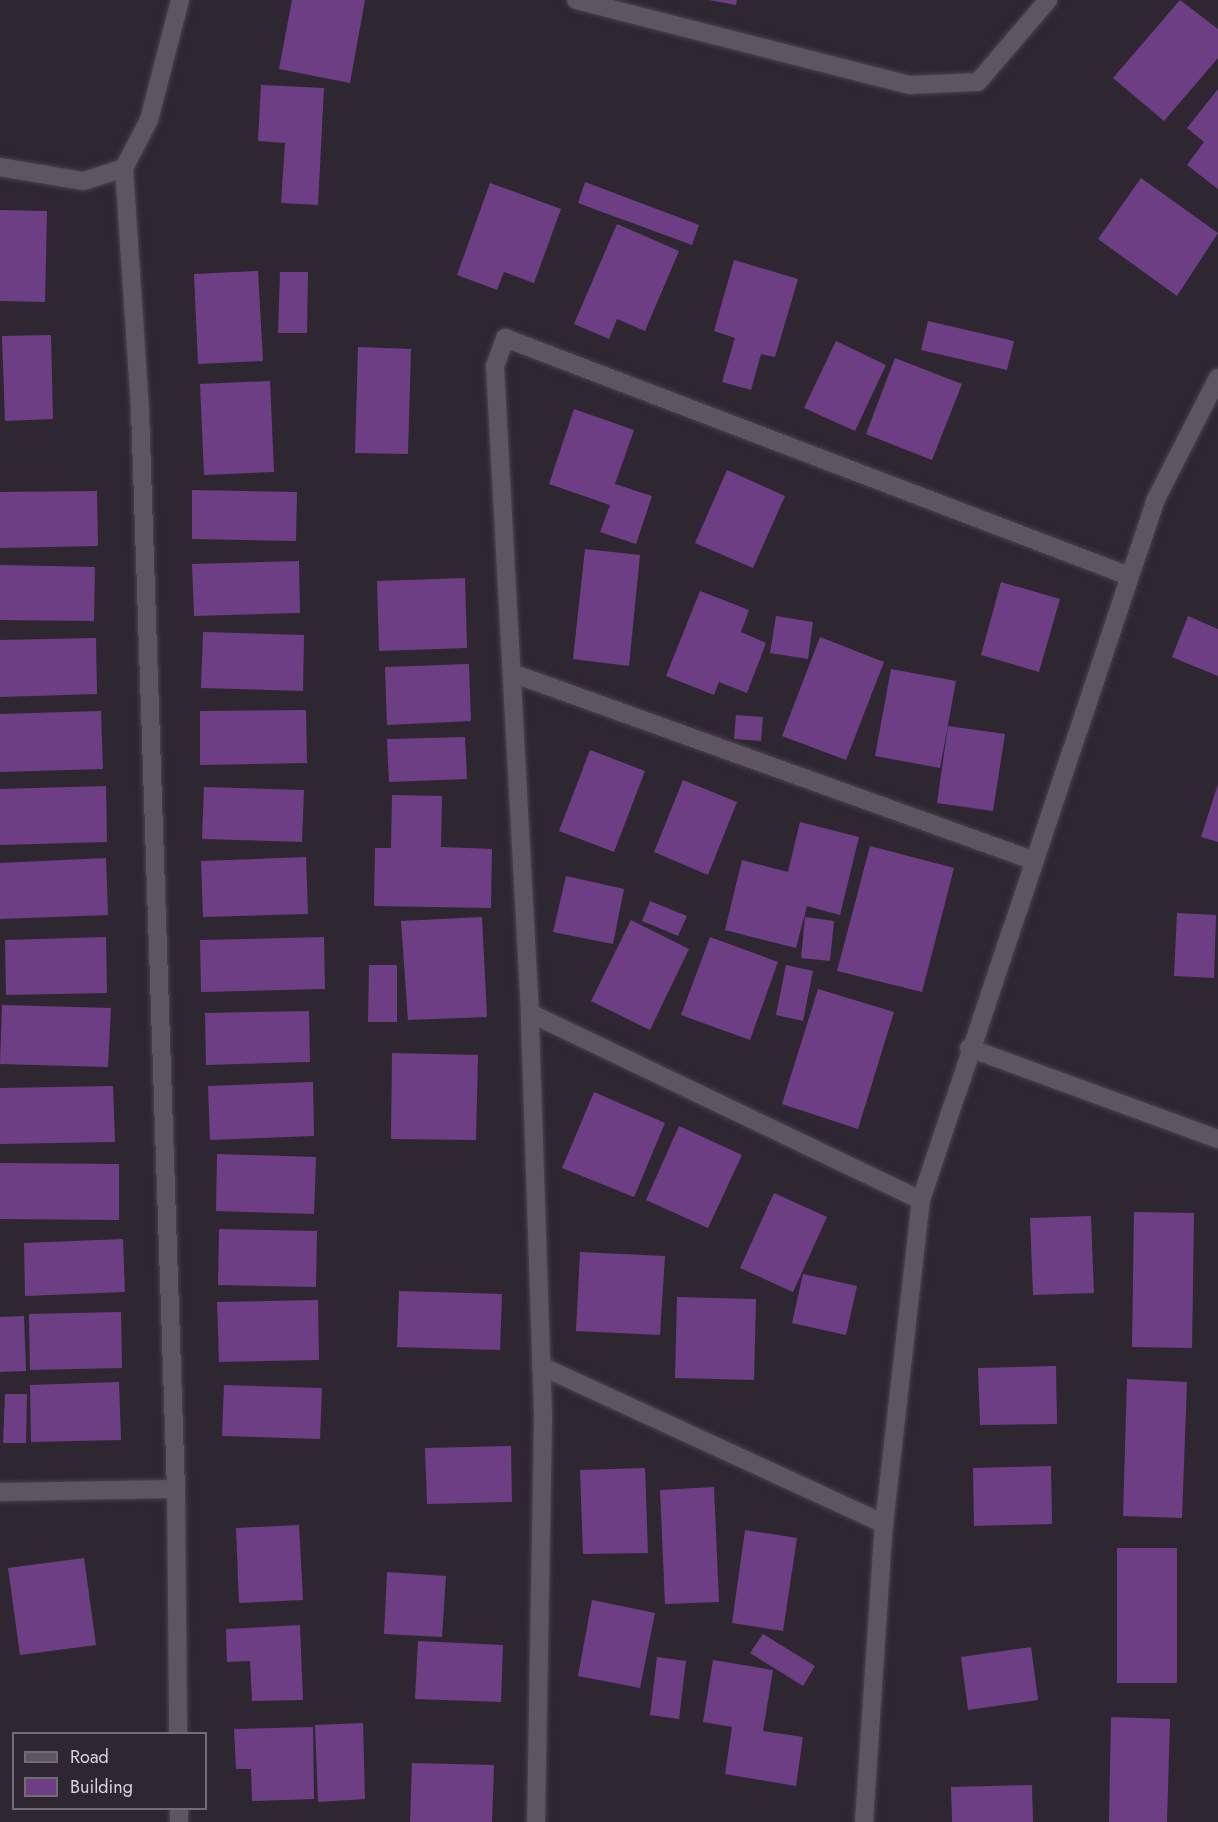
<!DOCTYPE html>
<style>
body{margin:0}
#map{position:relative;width:1218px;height:1822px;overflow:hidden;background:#2e2732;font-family:Jost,sans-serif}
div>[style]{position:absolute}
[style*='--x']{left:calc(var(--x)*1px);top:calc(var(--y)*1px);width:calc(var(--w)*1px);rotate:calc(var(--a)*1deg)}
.building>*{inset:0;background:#6e3e84}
.roads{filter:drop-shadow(0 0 2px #48434b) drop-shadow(0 0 2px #48434b)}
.street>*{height:18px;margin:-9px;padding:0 9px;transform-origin:9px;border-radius:9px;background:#5d5561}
span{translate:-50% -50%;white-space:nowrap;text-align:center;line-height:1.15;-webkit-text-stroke:4.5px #2e2732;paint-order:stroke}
.legend{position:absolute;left:12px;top:1732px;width:195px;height:78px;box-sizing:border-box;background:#2e2732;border:2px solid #726c75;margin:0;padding:8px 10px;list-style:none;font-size:18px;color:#d7d3da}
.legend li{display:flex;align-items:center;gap:12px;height:30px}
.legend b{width:30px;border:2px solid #726c75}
</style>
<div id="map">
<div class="building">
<div style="clip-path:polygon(292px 0,365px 0,350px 83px,279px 69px)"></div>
<div style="clip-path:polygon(709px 0,737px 0,736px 5px)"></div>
<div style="clip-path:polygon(1180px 0,1218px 29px,1218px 58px,1164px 121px,1113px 78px)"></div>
<div style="clip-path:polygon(261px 85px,324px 88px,318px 205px,281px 203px,285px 143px,258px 141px)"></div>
<div style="clip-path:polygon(1218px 89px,1218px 189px,1187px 165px,1204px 142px,1187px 128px)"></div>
<div style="clip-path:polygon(1141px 178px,1218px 233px,1177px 296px,1098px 239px)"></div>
<div style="clip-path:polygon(585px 182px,699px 225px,692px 245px,578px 203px)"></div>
<div style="clip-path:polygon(490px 183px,561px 209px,534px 283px,504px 272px,497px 290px,457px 275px)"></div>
<div style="clip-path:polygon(0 210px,47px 211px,45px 302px,0 301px)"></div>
<div style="clip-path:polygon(617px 224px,679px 251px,645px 331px,617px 319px,609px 339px,574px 324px)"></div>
<div style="clip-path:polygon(734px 260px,798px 279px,775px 357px,761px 354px,751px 390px,722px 382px,735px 338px,714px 331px)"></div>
<div style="clip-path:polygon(258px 271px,263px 361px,198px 364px,194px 274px)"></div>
<div style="clip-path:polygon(280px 272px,308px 272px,307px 333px,278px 333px)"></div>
<div style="clip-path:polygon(928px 321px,1014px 341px,1007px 370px,921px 350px)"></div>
<div style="clip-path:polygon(51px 335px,53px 419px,5px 421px,2px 336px)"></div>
<div style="clip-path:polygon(836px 341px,886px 365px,855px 431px,804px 408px)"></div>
<div style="clip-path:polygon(358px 347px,411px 349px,408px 454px,355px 453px)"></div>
<div style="clip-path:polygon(895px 358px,962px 384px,932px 460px,866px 434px)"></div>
<div style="clip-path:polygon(270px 381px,274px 472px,204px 475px,200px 384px)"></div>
<div style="clip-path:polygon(574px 409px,634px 430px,615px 484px,652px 496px,636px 544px,600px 532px,610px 505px,549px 484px)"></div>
<div style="clip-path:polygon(727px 470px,785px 496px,753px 568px,695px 543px)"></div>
<div style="clip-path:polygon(192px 490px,297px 492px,296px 541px,192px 539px)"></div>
<div style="clip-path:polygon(97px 491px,98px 546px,0 548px,0 492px)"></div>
<div style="clip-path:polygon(585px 549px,640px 555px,629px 666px,573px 659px)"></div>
<div style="clip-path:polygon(299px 561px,300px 613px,194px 616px,192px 564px)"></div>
<div style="clip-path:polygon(0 565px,95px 567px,94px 621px,0 620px)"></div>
<div style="clip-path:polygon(465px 578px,467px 648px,379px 651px,377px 581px)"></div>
<div style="clip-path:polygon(1001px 582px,1060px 599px,1039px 672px,981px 655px)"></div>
<div style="clip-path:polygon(700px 591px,749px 610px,741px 632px,766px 643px,747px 693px,719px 682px,714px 695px,666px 676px)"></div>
<div style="clip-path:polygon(776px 616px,813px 622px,808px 659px,770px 653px)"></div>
<div style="clip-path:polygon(1188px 616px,1218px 629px,1218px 676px,1172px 657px)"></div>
<div style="clip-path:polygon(203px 632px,304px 635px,303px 691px,201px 688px)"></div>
<div style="clip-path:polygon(820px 637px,884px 662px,846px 760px,782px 736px)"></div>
<div style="clip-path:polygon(96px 638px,97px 694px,0 697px,0 640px)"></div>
<div style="clip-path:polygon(469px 664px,471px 721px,387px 725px,385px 667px)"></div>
<div style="clip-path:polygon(891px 669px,956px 681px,940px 768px,875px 756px)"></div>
<div style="clip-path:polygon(306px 710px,307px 763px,200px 765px,200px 711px)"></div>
<div style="clip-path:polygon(101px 711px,103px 769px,0 772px,0 714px)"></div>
<div style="clip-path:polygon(736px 715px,763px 717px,761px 741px,734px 739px)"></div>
<div style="clip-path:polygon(948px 726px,1005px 734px,993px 811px,937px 803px)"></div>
<div style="clip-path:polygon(465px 737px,467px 779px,389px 782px,387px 739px)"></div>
<div style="clip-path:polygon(590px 750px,645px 771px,614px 852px,559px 831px)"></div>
<div style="clip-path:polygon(683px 780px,737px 802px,708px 875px,654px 852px)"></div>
<div style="clip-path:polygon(1218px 784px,1218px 842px,1201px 837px)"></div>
<div style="clip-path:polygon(106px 786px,107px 842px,0 845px,0 789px)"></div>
<div style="clip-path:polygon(204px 787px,304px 790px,302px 842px,202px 839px)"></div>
<div style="clip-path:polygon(392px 795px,442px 796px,441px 847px,492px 849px,491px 908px,374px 906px,375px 848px,391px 848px)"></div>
<div style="clip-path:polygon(800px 822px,859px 837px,840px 915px,807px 906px,796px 948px,725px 930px,742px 860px,788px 872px)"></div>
<div style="clip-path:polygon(870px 846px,954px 868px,922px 992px,837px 971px)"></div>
<div style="clip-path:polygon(306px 857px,308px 914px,203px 917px,201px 861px)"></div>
<div style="clip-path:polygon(106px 858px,108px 915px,0 919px,0 863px)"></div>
<div style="clip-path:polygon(566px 876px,624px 889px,613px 944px,553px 932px)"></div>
<div style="clip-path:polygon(650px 901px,687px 916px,678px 936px,642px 921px)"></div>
<div style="clip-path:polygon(1177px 913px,1216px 915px,1214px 978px,1174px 976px)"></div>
<div style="clip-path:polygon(482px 917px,487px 1017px,408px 1020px,401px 921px)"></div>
<div style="clip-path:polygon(805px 917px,834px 921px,830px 961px,801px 958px)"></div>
<div style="clip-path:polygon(631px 920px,689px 949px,650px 1030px,591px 1001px)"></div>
<div style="clip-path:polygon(106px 937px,107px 993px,6px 995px,5px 940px)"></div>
<div style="clip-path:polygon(324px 937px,325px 989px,201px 992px,200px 940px)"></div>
<div style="clip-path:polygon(710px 937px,778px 962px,750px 1040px,681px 1015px)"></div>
<div style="clip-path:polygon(369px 965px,397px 965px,397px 1022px,368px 1022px)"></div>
<div style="clip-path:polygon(786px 965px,813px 971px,803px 1021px,776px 1015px)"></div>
<div style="clip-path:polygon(818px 989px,894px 1012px,858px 1129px,782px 1104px)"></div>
<div style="clip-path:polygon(2px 1005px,111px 1008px,108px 1067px,0 1064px)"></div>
<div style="clip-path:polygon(309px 1011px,310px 1062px,206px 1065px,205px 1013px)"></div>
<div style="clip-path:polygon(392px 1053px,478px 1055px,476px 1140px,391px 1139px)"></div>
<div style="clip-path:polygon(313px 1082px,314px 1136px,210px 1140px,208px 1086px)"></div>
<div style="clip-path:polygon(113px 1086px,115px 1142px,0 1144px,0 1088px)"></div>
<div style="clip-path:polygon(594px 1092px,665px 1123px,634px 1197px,562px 1168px)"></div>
<div style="clip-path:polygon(679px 1126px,742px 1155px,708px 1228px,646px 1200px)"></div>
<div style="clip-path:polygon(217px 1154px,316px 1157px,314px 1214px,216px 1211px)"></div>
<div style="clip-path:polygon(0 1163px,119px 1164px,119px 1220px,0 1219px)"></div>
<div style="clip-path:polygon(774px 1193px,827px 1217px,793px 1292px,740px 1268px)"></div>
<div style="clip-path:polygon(1134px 1212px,1194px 1213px,1192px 1348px,1132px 1347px)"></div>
<div style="clip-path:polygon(1091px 1216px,1094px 1293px,1033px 1295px,1030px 1218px)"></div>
<div style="clip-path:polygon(219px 1229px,317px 1231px,316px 1287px,218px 1285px)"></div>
<div style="clip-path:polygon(123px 1239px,125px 1292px,25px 1296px,24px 1243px)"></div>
<div style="clip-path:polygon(580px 1252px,665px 1256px,660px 1335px,576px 1331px)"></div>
<div style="clip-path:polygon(803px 1274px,857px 1286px,846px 1335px,792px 1323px)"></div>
<div style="clip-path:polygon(399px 1291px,502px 1294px,500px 1350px,397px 1347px)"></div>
<div style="clip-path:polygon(677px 1297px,756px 1299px,754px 1380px,675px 1378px)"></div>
<div style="clip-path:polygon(318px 1300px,319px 1360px,219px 1362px,217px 1302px)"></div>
<div style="clip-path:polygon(121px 1312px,122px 1368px,30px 1370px,29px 1314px)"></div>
<div style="clip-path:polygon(24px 1316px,26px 1371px,0 1372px,0 1317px)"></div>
<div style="clip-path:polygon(1056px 1366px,1057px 1424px,980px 1425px,978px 1368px)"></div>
<div style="clip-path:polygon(1127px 1379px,1187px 1382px,1182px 1518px,1123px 1516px)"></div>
<div style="clip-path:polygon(119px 1382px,121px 1440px,31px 1442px,30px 1385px)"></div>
<div style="clip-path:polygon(224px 1385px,322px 1388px,320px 1439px,222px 1436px)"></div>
<div style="clip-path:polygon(5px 1394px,27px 1394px,26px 1443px,3px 1443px)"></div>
<div style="clip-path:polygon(511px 1446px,512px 1502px,427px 1504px,425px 1448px)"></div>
<div style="clip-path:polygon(1051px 1466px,1052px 1524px,974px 1526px,973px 1468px)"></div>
<div style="clip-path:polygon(645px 1468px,648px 1553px,583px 1554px,580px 1470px)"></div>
<div style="clip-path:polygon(714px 1487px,719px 1602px,665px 1604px,660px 1490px)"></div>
<div style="clip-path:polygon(299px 1525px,303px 1600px,239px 1603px,236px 1528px)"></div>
<div style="clip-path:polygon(745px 1530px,797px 1538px,783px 1631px,732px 1623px)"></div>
<div style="clip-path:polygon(1117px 1548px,1177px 1548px,1177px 1683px,1117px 1683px)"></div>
<div style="clip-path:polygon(84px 1558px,96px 1645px,20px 1655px,8px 1568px)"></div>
<div style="clip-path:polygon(387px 1572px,446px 1576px,442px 1637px,384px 1634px)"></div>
<div style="clip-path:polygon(592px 1600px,655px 1613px,640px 1688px,578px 1676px)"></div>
<div style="clip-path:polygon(300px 1625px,303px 1700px,252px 1701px,250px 1661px,227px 1662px,226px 1629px)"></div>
<div style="clip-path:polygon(763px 1634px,815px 1666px,803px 1686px,750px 1653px)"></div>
<div style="clip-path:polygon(418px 1641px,503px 1645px,501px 1702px,415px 1699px)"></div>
<div style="clip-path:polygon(1031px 1647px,1038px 1700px,968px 1710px,961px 1657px)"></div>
<div style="clip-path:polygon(657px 1657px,686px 1661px,679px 1719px,650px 1715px)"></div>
<div style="clip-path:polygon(713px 1660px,773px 1670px,763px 1731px,803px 1737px,796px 1786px,725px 1774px,732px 1727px,703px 1722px)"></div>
<div style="clip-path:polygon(1111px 1717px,1170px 1719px,1167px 1822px,1109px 1822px)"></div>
<div style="clip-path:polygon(363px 1723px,365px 1799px,318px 1802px,315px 1725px)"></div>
<div style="clip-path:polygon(313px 1727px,314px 1799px,252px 1801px,251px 1769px,236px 1769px,234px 1729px)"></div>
<div style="clip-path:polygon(412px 1763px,494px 1765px,492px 1822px,410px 1822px)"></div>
<div style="clip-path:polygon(1032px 1785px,1033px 1822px,952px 1822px,951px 1787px)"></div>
</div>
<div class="roads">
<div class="street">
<div style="--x:576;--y:0;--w:345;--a:14.3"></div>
<div style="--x:910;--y:85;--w:68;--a:-2.5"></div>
<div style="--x:978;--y:82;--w:108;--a:-49.5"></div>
<div style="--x:0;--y:167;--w:85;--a:9.5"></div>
<div style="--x:84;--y:181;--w:42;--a:-18"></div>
<div style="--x:124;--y:168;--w:54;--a:-62.5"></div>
<div style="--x:149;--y:120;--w:124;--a:-75.5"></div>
<div style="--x:124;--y:168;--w:243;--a:86.2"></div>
<div style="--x:140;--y:410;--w:1080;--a:88.09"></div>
<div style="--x:176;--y:1489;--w:245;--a:89.5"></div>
<div style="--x:512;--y:673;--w:553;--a:19.78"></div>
<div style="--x:530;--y:1013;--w:433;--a:25.6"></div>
<div style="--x:969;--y:1048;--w:265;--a:20.1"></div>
<div style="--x:541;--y:1366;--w:378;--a:24.7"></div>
<div style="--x:0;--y:1492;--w:176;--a:-1"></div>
<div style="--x:179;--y:1808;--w:14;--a:90"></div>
<div style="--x:536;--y:1822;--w:408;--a:-89"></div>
<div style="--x:543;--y:1414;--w:401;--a:-91.9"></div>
<div style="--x:530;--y:1013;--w:648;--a:-93.1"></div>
<div style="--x:495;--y:366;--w:30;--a:-70"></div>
<div style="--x:505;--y:338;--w:668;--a:20.88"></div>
<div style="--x:864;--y:1822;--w:299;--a:-86.2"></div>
<div style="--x:884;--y:1524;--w:326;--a:-83.5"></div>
<div style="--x:921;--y:1200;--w:739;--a:-71.47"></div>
<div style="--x:1156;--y:499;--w:136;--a:-62.9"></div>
</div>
</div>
<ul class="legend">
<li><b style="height:8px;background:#5d5561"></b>Road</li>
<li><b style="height:16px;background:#6e3e84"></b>Building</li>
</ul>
</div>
